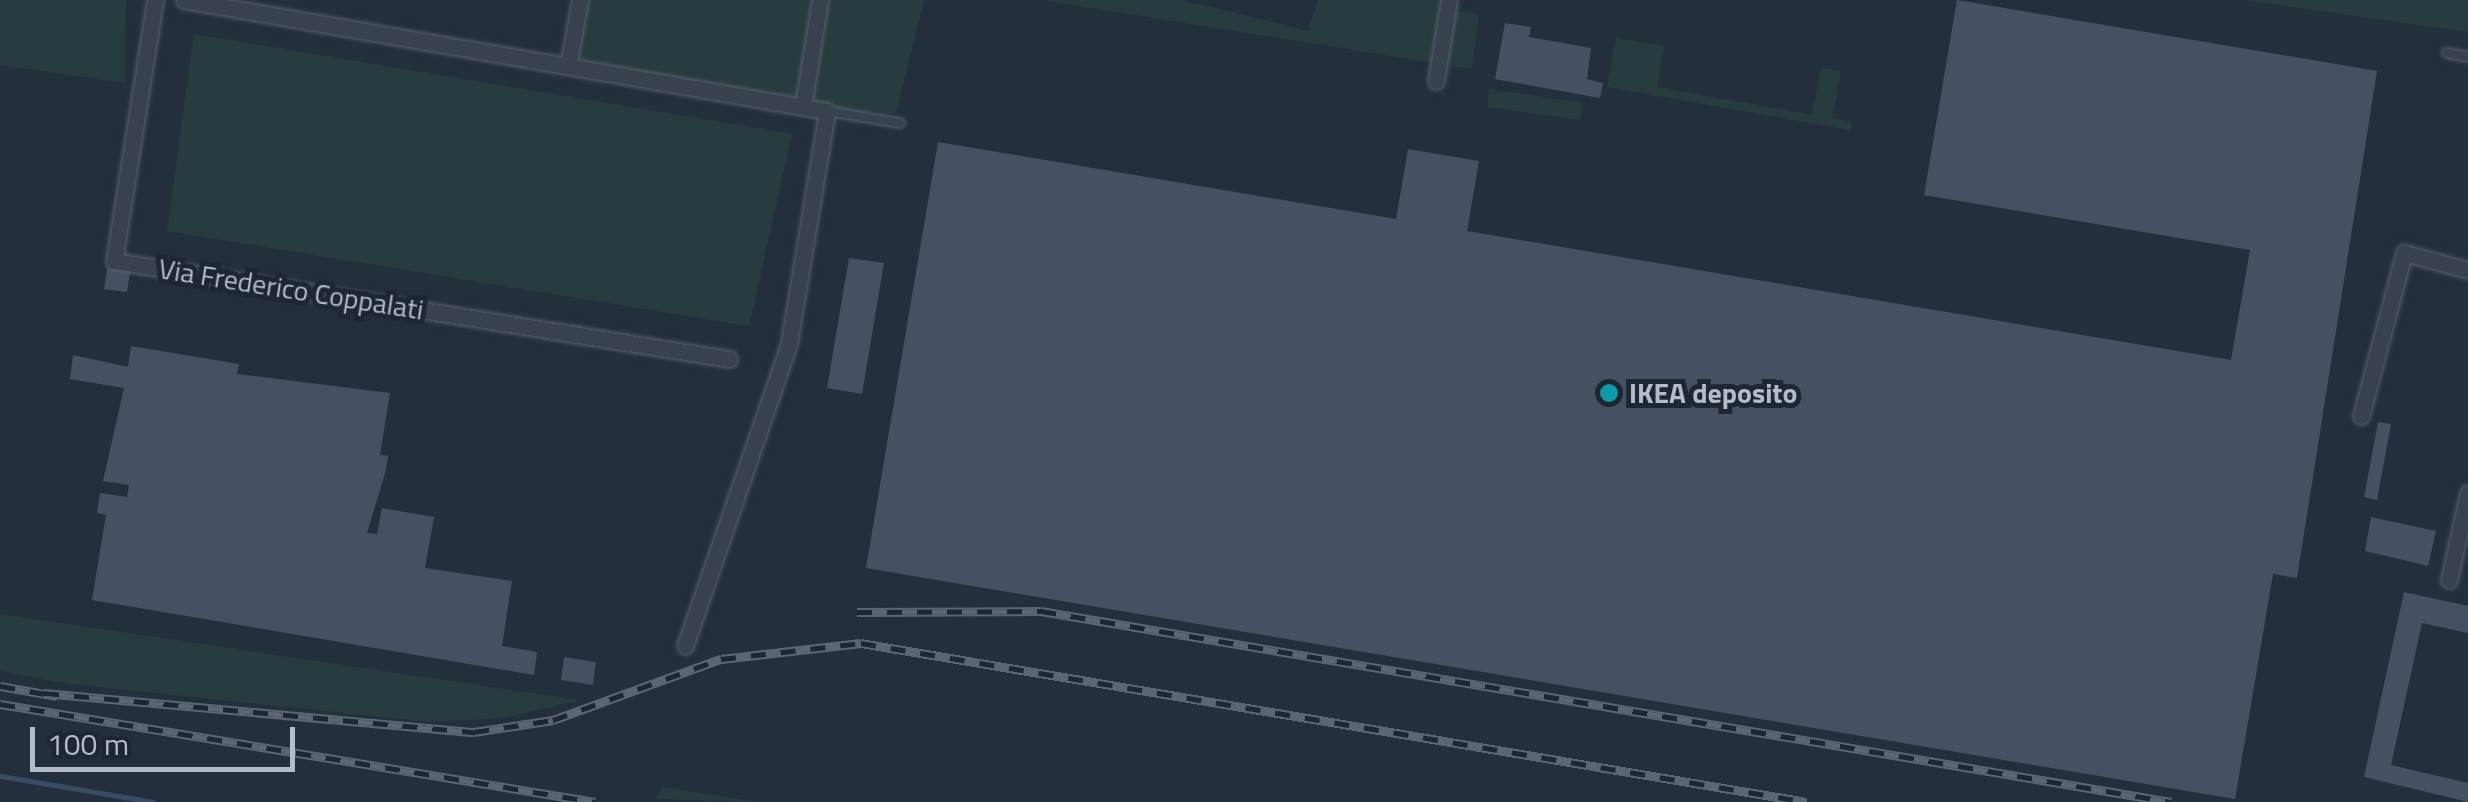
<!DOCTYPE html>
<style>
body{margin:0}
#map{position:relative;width:2468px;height:802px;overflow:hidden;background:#242f3e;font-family:"Titillium Web",sans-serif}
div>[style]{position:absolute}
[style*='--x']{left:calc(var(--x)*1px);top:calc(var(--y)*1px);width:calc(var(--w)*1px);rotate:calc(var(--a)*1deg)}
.green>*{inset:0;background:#263c3f}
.stream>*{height:5px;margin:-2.5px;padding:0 2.5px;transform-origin:2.5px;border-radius:2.5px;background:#394c67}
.building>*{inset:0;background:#455162}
.roads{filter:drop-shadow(0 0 2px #565f6c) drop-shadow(0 0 2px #565f6c)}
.lane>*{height:8px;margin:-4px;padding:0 4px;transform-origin:4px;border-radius:4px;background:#38414e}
.street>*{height:15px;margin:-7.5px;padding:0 7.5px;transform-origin:7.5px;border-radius:7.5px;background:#38414e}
.rail>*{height:9px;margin-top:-4.5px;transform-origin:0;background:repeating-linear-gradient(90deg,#1d2633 0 15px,#5a6575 0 30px);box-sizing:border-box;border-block:2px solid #5a6575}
.dots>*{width:28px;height:28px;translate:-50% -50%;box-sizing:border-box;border:5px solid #1d2633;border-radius:50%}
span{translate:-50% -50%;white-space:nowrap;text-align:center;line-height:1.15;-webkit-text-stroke:10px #1d2633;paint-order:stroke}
.street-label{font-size:28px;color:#b4bcc9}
.poi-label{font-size:28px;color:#b4bcc9;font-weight:700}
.left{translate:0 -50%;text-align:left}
.scale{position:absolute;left:30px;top:727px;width:265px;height:45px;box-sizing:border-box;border:5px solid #b4bcc9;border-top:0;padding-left:12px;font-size:30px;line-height:35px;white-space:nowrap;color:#b4bcc9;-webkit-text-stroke:8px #1d2633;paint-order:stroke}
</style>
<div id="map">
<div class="green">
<div style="clip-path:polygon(0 0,126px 0,125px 83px,0 65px)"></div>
<div style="clip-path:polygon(586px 0,924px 0,896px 113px,828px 109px,573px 68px)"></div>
<div style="clip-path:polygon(1042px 0,1181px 0,1308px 31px,1318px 0,1448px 0,1447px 10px,1479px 15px,1472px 69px)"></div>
<div style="clip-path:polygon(2242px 0,2468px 0,2468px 32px)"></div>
<div style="clip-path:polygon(194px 34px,792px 134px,749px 326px,167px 231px)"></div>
<div style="clip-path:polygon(1616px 38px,1664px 46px,1657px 87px,1812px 115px,1821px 68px,1841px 71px,1832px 118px,1852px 122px,1850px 130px,1607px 87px)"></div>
<div style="clip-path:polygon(1489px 89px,1583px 103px,1580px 120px,1487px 107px)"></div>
<div style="clip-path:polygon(0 614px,579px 700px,503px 718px,429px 722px,70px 684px,0 671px)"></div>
<div style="clip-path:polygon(662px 787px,759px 802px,655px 799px)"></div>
</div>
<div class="stream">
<div style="--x:1;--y:776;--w:154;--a:9.7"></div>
</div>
<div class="building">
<div style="clip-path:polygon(1957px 0,2377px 71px,2297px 578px,2273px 574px,2235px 799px,866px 568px,938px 142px,1396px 219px,1408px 149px,1479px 161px,1467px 231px,2231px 360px,2250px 250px,1924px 195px)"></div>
<div style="clip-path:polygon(1505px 23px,1531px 27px,1529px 37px,1591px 48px,1587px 79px,1603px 83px,1600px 98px,1495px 79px)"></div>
<div style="clip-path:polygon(849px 258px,884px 263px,862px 394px,827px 388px)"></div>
<div style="clip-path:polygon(108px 264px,131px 267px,127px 292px,104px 289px)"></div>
<div style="clip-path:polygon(131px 346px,239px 364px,237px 374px,390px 393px,380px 455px,388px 456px,386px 470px,367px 533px,377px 534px,382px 508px,434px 517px,425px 568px,512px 581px,502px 646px,537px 652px,534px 675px,92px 600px,106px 515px,97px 513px,100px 493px,127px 497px,129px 485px,103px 481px,124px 388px,70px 379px,73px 355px,128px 367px)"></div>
<div style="clip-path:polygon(2378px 422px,2391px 424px,2377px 500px,2364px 497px)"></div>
<div style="clip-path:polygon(2371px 517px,2436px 531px,2428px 566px,2365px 551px)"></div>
<div style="clip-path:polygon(2404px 592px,2468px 606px,2468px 633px,2422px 623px,2391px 765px,2468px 783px,2468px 802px,2364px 777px)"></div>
<div style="clip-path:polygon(564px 657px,596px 662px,593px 685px,561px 680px)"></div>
</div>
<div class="roads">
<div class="lane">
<div style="--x:2447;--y:53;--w:21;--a:11"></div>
<div style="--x:827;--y:111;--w:74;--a:9.3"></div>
</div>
<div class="street">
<div style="--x:155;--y:0;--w:264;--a:98.9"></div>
<div style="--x:114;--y:261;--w:623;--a:9.05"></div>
<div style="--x:184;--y:0;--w:653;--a:9.79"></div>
<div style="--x:827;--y:111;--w:236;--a:99.3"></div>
<div style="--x:789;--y:344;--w:319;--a:109"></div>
<div style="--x:568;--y:66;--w:67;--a:-79.7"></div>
<div style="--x:1436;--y:81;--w:82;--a:-80.9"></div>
<div style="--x:803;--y:106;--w:107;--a:-80.9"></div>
<div style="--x:2361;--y:416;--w:169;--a:-75.2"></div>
<div style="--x:2404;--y:253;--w:66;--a:14.9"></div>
<div style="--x:2449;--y:580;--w:89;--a:-77.7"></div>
</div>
</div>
<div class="rail">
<div style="--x:857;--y:612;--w:184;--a:-0.3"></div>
<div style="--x:1041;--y:611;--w:1146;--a:9.59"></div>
<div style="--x:0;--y:686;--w:58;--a:10"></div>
<div style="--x:44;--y:693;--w:432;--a:5.2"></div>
<div style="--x:474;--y:732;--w:80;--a:-8.6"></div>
<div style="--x:553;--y:720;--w:179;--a:-20"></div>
<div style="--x:721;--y:659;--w:141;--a:-6.5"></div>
<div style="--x:861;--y:643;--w:959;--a:9.54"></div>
<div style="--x:0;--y:704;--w:603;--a:9.35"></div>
</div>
<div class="dots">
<div style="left:1609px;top:393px;background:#0f9aa8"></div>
</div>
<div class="street-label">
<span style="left:291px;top:289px;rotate:9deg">Via Frederico Coppalati</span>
</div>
<div class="poi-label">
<span class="left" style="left:1629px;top:393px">IKEA deposito</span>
</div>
<div class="scale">100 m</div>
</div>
